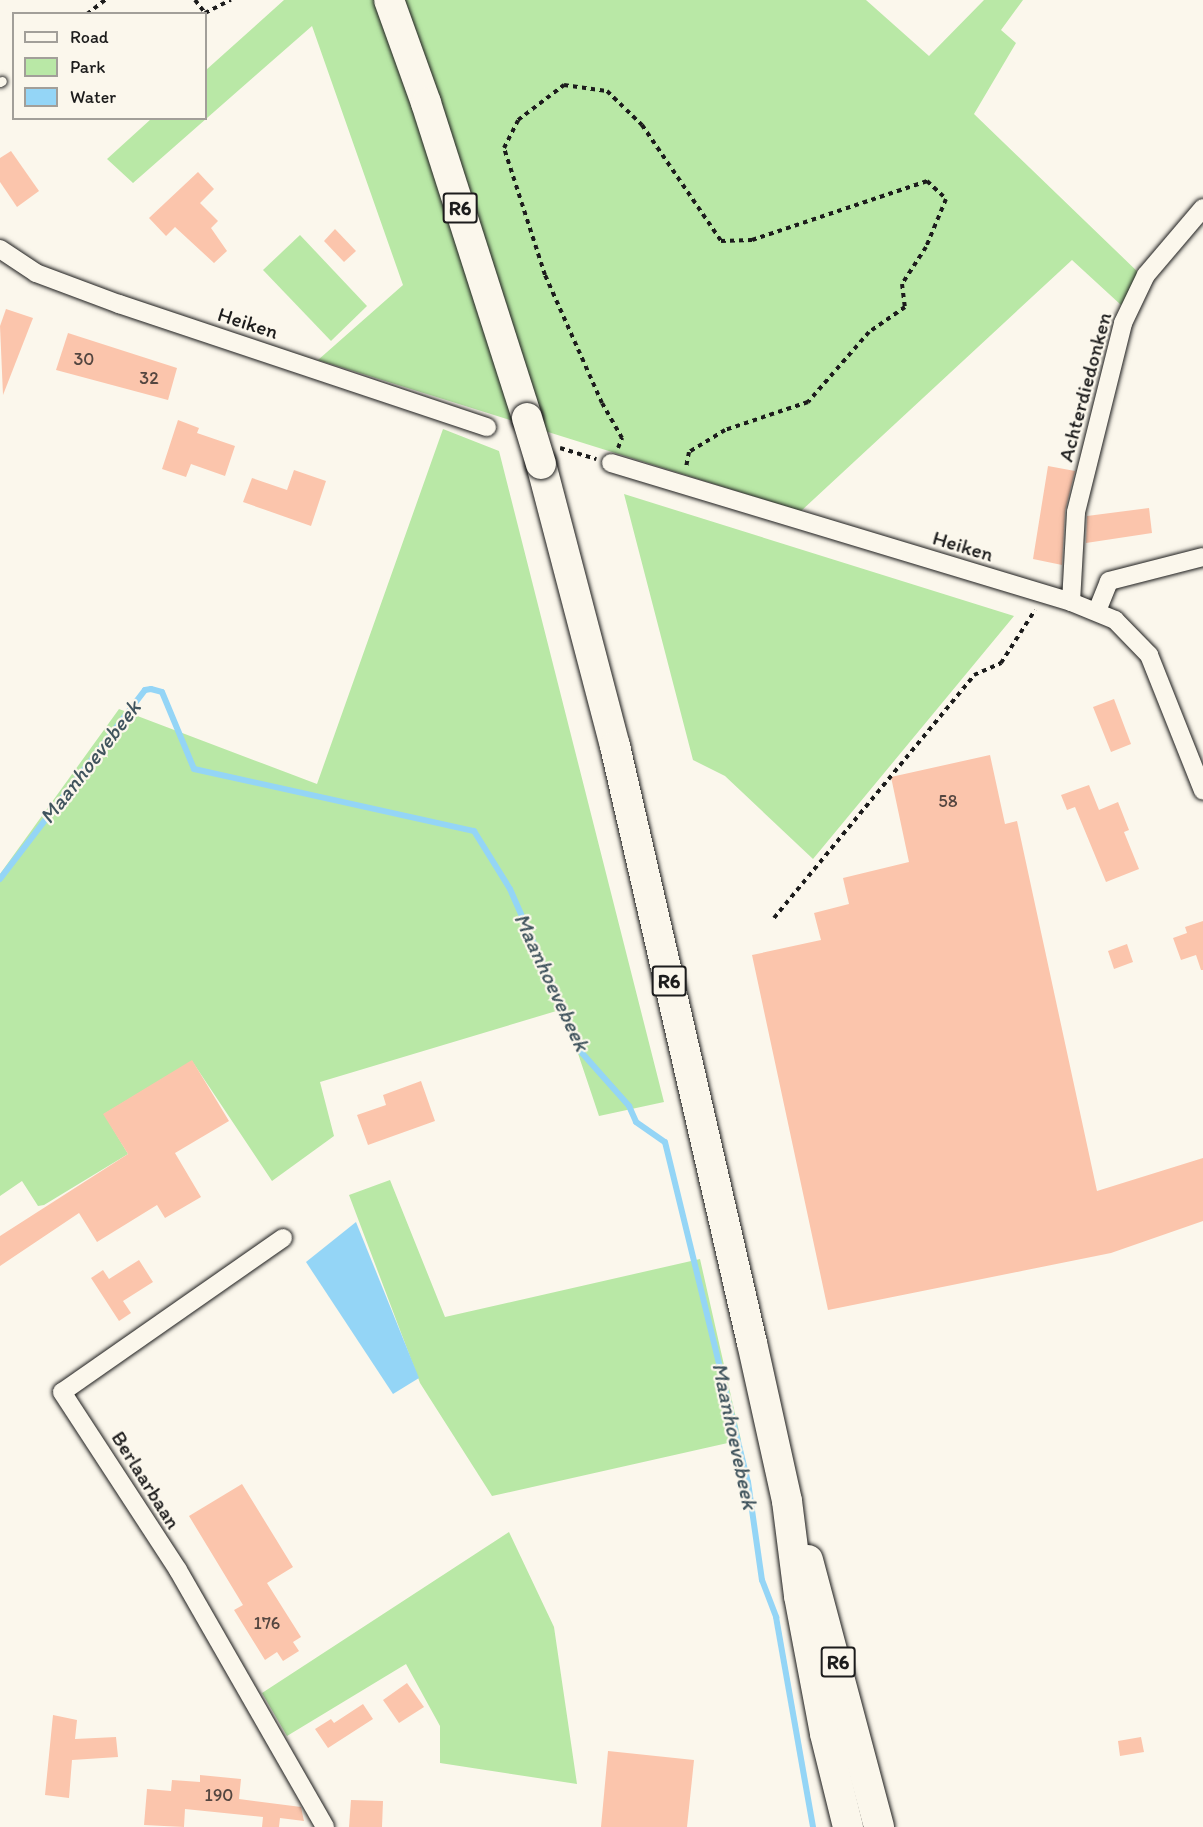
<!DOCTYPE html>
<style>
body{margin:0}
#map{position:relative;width:1203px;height:1827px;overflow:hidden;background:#fbf7ec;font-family:Itim,sans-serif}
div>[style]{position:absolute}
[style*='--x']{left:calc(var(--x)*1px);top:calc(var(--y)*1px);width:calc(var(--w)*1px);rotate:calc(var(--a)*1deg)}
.green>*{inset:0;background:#b9e8a6}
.water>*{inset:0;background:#94d5f6}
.stream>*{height:6px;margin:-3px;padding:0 3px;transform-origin:3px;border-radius:3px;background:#94d5f6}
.building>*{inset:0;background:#fbc5ac}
.path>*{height:4px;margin-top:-2px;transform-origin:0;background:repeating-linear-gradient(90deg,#1c1c1c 0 4.5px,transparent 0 9px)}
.roads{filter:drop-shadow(0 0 2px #1c1c1c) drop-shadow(0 0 2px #1c1c1c)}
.lane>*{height:9px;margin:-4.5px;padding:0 4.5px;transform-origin:4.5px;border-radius:4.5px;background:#fbf7ec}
.street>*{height:18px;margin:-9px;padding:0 9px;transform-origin:9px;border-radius:9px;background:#fbf7ec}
.primary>*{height:30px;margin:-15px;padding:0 15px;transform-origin:15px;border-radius:15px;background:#fbf7ec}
.bridges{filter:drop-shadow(0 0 2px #1c1c1c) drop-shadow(0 0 2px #1c1c1c)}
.primary-bridge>*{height:30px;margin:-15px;padding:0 15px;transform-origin:15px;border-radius:15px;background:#fbf7ec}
span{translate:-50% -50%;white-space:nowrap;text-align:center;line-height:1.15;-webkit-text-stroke:4.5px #fbf7ec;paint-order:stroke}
.number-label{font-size:18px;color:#544640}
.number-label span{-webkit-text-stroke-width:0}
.shield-label span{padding:2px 4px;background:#fbf7ec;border:2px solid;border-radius:4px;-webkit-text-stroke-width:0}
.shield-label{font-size:20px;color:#1c1c1c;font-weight:700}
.street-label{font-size:21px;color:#1c1c1c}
.water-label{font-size:22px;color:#40545d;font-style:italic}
.legend{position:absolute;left:12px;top:12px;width:195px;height:108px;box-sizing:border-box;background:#fbf7ec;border:2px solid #a29f99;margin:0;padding:8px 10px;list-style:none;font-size:18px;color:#1c1c1c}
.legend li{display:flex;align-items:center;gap:12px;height:30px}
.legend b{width:30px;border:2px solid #a29f99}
</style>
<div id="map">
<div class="green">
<div style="clip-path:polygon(284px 0,866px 0,929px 56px,984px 0,1023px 0,1001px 30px,1016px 43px,974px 114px,1141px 275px,1121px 305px,1072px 260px,801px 511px,318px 360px,403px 285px,312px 26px,133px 183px,107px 159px,151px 119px,206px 118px,206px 70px)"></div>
<div style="clip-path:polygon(300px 235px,367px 306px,331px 341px,263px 270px)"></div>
<div style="clip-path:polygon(443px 429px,499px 451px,664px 1102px,599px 1116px,563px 1009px,320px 1082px,334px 1136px,272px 1181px,192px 1061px,104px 1114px,128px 1154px,44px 1205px,38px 1206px,22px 1181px,0 1196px,0 874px,119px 709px,317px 784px)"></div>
<div style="clip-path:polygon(624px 494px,1014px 616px,813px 859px,725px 776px,693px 760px)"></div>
<div style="clip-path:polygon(390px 1180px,445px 1317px,700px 1259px,741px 1440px,492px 1496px,420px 1383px,349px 1195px)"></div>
<div style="clip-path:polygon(509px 1532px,554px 1627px,577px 1784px,440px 1763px,440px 1726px,406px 1664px,287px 1736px,262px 1693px)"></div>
</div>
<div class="water">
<div style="clip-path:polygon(356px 1222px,419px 1378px,393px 1394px,306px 1262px)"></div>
</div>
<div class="stream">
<div style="--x:0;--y:879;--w:238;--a:-52.5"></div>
<div style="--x:145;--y:690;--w:6;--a:-9"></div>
<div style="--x:151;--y:689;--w:11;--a:15"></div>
<div style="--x:162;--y:692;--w:83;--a:67.4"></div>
<div style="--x:194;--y:769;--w:287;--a:12.5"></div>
<div style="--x:474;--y:831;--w:68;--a:58.2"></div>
<div style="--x:510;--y:889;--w:179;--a:66.3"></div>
<div style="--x:582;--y:1053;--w:71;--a:48.4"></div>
<div style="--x:629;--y:1106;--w:17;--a:66"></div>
<div style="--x:636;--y:1122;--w:35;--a:35"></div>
<div style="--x:665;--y:1142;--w:350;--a:76.3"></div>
<div style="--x:748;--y:1482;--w:99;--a:81.9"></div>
<div style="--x:762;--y:1580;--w:40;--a:69"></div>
<div style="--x:776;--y:1617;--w:213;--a:80"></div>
</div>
<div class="building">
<div style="clip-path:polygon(11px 151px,39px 191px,17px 207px,0 182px,0 158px)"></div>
<div style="clip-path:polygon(198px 172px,214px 189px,200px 203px,218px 221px,211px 228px,227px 251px,214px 263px,175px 227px,166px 236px,149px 218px)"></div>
<div style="clip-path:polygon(335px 229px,356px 251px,344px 262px,324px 241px)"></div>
<div style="clip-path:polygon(6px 309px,33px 318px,3px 395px,0 326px)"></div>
<div style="clip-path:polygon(68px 333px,177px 368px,168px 400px,56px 370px)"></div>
<div style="clip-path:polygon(178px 420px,199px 428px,197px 433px,235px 446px,225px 476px,191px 464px,186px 477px,162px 469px)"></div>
<div style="clip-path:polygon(1048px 466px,1075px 471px,1065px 511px,1062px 565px,1033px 559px)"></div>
<div style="clip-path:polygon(294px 470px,326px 481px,311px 526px,243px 502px,252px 478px,287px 490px)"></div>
<div style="clip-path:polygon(1149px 508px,1152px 533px,1086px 543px,1087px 516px)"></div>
<div style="clip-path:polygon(1114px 699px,1131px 744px,1111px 752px,1093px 707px)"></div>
<div style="clip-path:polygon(990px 755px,1005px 824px,1017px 821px,1097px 1191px,1203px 1158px,1203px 1221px,1111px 1253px,828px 1310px,752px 955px,821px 940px,814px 913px,849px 904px,843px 878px,909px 862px,891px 777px)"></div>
<div style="clip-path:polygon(1089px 785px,1099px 810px,1118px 802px,1129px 830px,1124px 832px,1139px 869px,1106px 882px,1075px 807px,1067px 810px,1061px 795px)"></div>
<div style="clip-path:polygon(1203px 921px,1203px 970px,1201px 970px,1196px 955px,1181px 960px,1173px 938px,1187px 933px,1185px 927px)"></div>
<div style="clip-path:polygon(1127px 944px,1133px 962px,1114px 969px,1108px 951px)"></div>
<div style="clip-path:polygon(192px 1060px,229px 1121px,175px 1153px,201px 1197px,165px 1218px,157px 1205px,97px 1242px,79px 1213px,0 1266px,0 1236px,128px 1154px,103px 1114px)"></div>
<div style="clip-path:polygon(421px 1081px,435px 1121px,368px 1145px,357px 1115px,386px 1105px,383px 1095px)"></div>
<div style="clip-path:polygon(139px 1260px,153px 1282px,123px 1301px,131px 1313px,119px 1321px,91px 1278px,103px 1270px,109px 1279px)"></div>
<div style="clip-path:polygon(242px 1484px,293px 1567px,267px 1583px,301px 1637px,293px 1642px,299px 1651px,283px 1661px,277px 1652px,265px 1660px,234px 1610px,243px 1605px,189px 1516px)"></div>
<div style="clip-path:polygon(407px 1683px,424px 1707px,399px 1723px,383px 1700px)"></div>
<div style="clip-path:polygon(363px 1704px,373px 1719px,328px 1748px,315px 1729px,331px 1719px,334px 1723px)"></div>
<div style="clip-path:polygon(53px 1715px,77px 1720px,75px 1739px,116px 1737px,118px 1757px,72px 1760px,69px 1798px,45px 1795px)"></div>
<div style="clip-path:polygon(1141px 1737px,1144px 1752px,1120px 1756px,1118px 1741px)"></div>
<div style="clip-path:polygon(608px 1751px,694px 1760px,687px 1827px,601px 1827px)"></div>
<div style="clip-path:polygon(200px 1775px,241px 1779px,239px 1799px,301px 1807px,304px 1821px,280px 1818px,279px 1827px,262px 1827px,263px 1817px,185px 1809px,184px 1827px,144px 1825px,147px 1789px,171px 1791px,172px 1780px,200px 1782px)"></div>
<div style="clip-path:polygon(351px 1800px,383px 1801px,382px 1827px,349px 1827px)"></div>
</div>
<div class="path">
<div style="--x:195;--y:0;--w:16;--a:52"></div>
<div style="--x:205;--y:13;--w:29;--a:-27"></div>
<div style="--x:87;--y:14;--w:23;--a:-38"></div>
<div style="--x:560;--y:448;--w:38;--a:17"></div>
<div style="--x:618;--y:448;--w:11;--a:-68"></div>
<div style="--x:622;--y:438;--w:40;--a:-119.7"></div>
<div style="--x:602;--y:403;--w:140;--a:-114"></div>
<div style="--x:545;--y:275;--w:133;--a:-107.9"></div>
<div style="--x:504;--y:148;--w:31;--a:-63"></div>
<div style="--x:518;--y:120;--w:58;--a:-37.3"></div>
<div style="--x:564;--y:85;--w:43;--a:7.9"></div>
<div style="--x:607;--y:91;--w:49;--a:44.2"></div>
<div style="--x:642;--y:125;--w:140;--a:55.7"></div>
<div style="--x:721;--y:241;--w:31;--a:-2"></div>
<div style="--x:752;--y:240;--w:185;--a:-18.6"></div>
<div style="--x:927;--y:181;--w:26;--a:43"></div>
<div style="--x:946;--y:199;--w:52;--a:112.6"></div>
<div style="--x:926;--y:247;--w:44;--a:123"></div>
<div style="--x:902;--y:284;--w:23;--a:83"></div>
<div style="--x:905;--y:307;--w:44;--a:145.2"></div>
<div style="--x:869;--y:332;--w:93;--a:131.1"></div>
<div style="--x:808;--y:402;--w:88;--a:161.4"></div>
<div style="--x:725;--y:430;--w:42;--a:148.6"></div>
<div style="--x:689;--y:452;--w:16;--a:101"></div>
<div style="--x:774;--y:918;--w:315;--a:-50.5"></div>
<div style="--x:974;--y:675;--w:30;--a:-24"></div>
<div style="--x:1001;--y:663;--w:63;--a:-57.3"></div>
</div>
<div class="roads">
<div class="lane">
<div style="--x:0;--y:82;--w:2;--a:-27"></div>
</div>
<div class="street">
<div style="--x:0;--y:249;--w:43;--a:33.7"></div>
<div style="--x:36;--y:273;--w:89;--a:20.5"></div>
<div style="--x:119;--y:304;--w:388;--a:18.5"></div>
<div style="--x:611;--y:463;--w:481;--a:16.8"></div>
<div style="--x:1071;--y:602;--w:48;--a:22.2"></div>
<div style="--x:1115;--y:620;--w:49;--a:45.8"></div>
<div style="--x:1149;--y:655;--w:146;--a:68.3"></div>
<div style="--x:1071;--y:602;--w:90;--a:-86.8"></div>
<div style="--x:1076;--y:512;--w:195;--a:-76"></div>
<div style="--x:1123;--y:323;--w:53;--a:-64.4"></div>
<div style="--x:1146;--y:275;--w:88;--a:-49.6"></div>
<div style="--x:1097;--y:611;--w:32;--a:-68"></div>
<div style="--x:1109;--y:581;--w:97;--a:-14.3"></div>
<div style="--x:283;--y:1238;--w:269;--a:145.1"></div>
<div style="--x:62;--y:1392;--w:212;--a:56.9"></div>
<div style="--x:178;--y:1570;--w:296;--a:60.2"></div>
</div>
<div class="primary">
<div style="--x:389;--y:0;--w:109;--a:70.2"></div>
<div style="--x:426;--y:103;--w:331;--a:72.2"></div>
<div style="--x:541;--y:464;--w:292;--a:75.3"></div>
<div style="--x:615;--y:746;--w:613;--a:77.08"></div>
<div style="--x:752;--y:1343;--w:162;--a:77.5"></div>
<div style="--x:787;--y:1501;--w:96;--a:82.8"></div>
<div style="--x:799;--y:1596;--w:140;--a:79.3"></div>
<div style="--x:825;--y:1734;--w:96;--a:76.1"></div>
<div style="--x:808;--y:1560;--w:276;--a:75.1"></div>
</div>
</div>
<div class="bridges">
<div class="primary-bridge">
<div style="--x:527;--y:418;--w:48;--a:73.1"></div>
</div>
</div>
<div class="number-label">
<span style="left:84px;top:359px">30</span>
<span style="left:149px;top:378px">32</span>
<span style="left:948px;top:801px">58</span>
<span style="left:267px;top:1623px">176</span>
<span style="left:219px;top:1795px">190</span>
</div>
<div class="shield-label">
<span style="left:460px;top:208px">R6</span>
<span style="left:669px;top:981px">R6</span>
<span style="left:838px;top:1662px">R6</span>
</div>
<div class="street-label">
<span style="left:248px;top:323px;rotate:18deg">Heiken</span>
<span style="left:1085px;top:387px;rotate:-75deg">Achterdiedonken</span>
<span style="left:963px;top:546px;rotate:17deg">Heiken</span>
<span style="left:146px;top:1480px;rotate:58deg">Berlaarbaan</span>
</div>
<div class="water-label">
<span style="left:90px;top:762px;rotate:-52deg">Maanhoevebeek</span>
<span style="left:552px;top:982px;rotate:65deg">Maanhoevebeek</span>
<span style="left:735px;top:1436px;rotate:78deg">Maanhoevebeek</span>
</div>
<ul class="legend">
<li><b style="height:8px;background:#fbf7ec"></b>Road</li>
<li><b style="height:16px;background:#b9e8a6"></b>Park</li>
<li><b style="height:16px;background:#94d5f6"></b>Water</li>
</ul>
</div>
